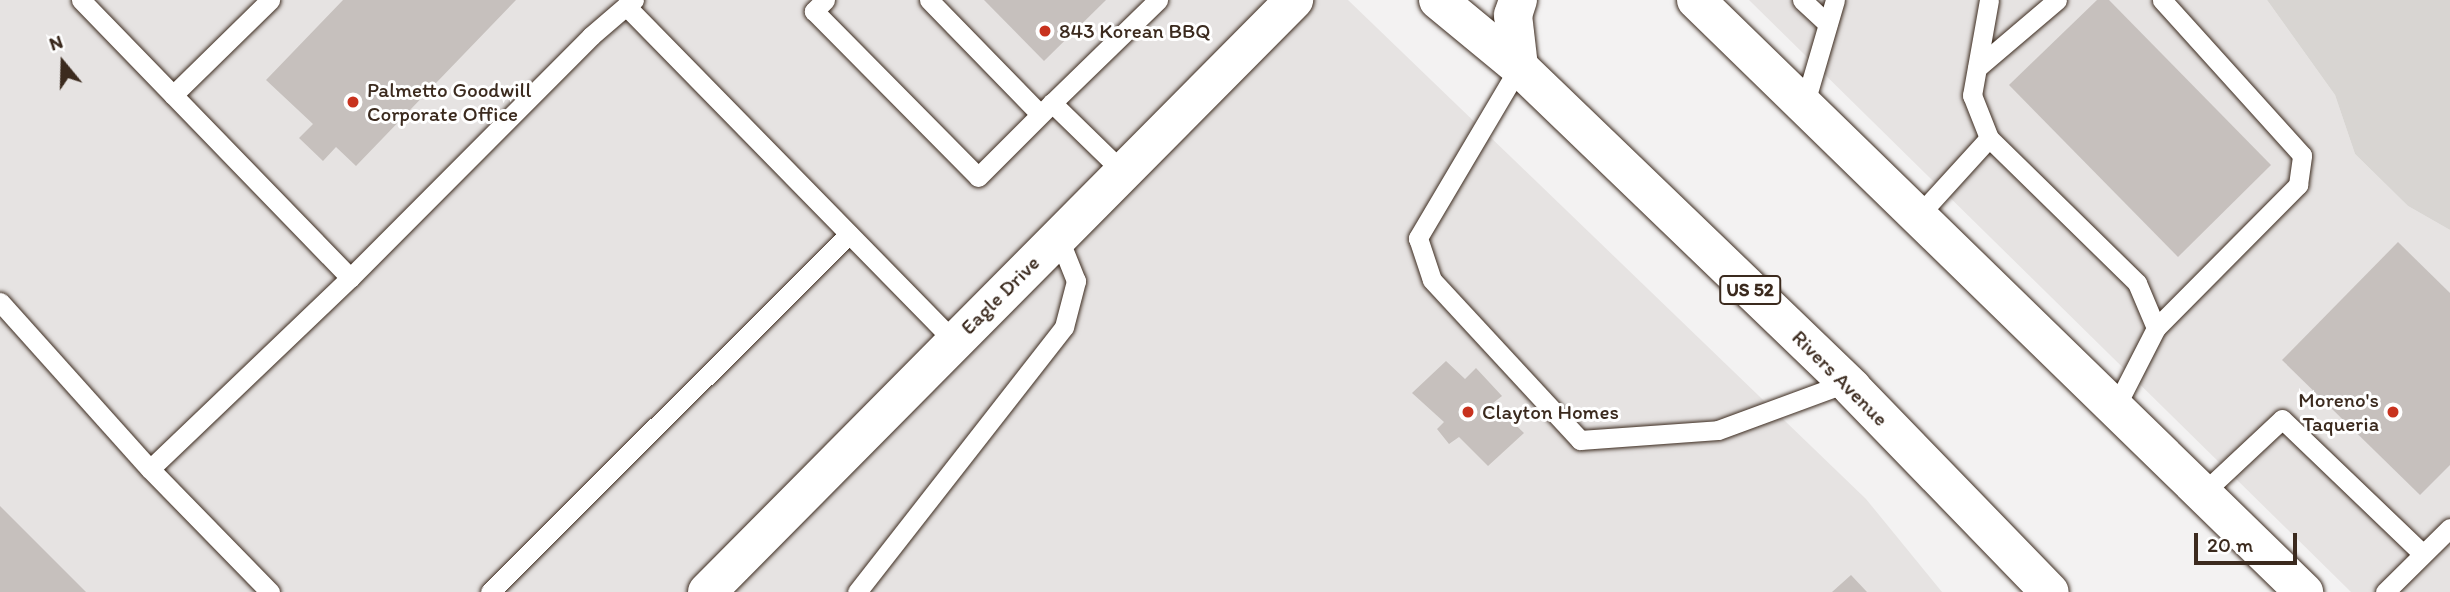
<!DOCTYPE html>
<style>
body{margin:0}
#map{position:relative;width:2450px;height:592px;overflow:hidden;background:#f3f2f2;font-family:Itim,sans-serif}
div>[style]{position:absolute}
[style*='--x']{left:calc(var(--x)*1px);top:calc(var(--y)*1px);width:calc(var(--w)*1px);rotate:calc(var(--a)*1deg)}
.built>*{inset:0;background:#e6e3e2}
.green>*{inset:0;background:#d8d5d2}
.building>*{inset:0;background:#c6c0bd}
.roads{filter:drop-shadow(0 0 2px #3b2a1e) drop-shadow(0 0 2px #3b2a1e)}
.lane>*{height:19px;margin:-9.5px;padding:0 9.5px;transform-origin:9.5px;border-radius:9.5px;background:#fff}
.secondary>*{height:38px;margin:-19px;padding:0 19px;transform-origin:19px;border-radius:19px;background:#fff}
.primary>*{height:38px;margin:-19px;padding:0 19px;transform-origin:19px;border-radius:19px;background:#fff}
.dots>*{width:19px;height:19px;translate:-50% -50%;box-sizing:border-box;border:4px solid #fff;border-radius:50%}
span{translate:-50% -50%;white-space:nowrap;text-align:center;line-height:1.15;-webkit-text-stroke:6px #fff;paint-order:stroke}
.shield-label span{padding:2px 5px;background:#fff;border:2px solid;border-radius:5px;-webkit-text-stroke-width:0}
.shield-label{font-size:19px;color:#3b2a1e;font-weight:700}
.poi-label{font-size:21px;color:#3b2a1e}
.left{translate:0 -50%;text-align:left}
.right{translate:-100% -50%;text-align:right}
.street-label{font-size:21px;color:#3b2a1e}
.north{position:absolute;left:28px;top:28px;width:70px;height:70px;-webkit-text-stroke:5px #fff;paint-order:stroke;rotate:341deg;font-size:19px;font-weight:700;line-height:28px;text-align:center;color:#3b2a1e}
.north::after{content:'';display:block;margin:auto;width:24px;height:32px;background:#3b2a1e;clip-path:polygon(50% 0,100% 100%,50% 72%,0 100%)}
.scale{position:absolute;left:2194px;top:533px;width:103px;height:32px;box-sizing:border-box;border:4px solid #3b2a1e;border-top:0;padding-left:9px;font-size:21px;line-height:24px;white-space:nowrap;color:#3b2a1e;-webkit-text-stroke:5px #fff;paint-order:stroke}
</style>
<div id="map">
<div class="built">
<div style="clip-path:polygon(0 0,1348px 0,1866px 499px,1942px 592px,0 592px)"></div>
<div style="clip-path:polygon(1749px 0,2267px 0,2335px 95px,2355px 154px,2408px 206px,2450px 230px,2450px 592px,2351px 592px)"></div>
</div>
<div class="green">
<div style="clip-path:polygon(2267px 0,2450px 0,2450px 230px,2408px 206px,2355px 154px,2335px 95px)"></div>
</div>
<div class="building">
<div style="clip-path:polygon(343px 0,516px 0,356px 166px,336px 147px,323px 161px,299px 138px,313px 124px,266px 80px)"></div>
<div style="clip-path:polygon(984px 0,1106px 0,1044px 61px)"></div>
<div style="clip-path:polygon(2097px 0,2109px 0,2271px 165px,2178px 257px,2009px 85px)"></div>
<div style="clip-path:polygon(2398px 242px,2450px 293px,2450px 465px,2420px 495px,2282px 360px)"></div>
<div style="clip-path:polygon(1446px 361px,1465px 379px,1476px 368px,1502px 396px,1493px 403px,1524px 433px,1488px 466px,1459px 437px,1449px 444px,1437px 429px,1444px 422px,1412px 393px)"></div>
<div style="clip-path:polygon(0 506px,86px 592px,0 592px)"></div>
<div style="clip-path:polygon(1851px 575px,1867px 592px,1832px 592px)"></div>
</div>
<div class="roads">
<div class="lane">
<div style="--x:81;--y:0;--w:387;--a:45.9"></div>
<div style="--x:350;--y:278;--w:342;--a:-45.1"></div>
<div style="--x:591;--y:36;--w:46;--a:-40.6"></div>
<div style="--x:634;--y:0;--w:10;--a:143"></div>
<div style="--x:626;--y:6;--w:469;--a:45.6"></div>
<div style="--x:825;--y:0;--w:16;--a:135"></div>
<div style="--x:814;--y:11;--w:233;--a:45.3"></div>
<div style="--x:978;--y:177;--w:105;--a:-45"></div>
<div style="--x:929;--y:0;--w:159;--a:45.8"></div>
<div style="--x:1802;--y:0;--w:35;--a:43"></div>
<div style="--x:1989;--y:0;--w:97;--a:100.1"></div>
<div style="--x:1972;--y:95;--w:46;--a:68.4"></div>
<div style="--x:1519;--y:67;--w:199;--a:120.6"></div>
<div style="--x:1418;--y:238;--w:44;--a:71.6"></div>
<div style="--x:1432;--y:280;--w:218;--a:47.2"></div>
<div style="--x:1580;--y:440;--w:138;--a:-4.1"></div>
<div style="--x:1718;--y:430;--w:136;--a:-20.2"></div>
<div style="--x:1977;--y:68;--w:105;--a:-40.4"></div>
<div style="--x:173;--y:95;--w:136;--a:-44.4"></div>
<div style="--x:1804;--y:106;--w:110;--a:-73.7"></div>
<div style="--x:1122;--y:171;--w:98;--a:-135.8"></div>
<div style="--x:1052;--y:103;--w:148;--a:-44.2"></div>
<div style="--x:1918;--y:216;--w:105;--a:-47.7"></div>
<div style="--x:1989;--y:138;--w:207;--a:44.4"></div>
<div style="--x:2137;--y:283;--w:49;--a:67.1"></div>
<div style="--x:2156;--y:328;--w:90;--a:117.1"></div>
<div style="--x:0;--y:302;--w:224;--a:48.1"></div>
<div style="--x:150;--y:469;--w:172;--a:45.7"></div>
<div style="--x:2156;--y:328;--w:202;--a:-45.2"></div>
<div style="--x:2298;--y:185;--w:30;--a:-82"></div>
<div style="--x:2302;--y:155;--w:209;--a:-132.1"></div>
<div style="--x:150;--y:469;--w:277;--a:-43.7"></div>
<div style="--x:2203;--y:493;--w:108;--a:-43.1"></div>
<div style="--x:2282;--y:419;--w:195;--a:43.8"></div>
<div style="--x:490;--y:592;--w:507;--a:-44.92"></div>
<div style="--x:857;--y:592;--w:336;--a:-52"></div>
<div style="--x:1064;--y:327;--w:48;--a:-75.4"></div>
<div style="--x:1076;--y:281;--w:48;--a:-111.8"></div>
<div style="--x:2385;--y:592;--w:91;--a:-44.6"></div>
</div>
<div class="secondary">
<div style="--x:707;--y:592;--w:834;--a:-45.24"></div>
</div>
<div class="primary">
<div style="--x:1438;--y:0;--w:105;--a:39.6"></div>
<div style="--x:1519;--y:67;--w:463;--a:43.9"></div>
<div style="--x:1852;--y:388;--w:284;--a:45.9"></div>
<div style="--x:1518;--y:0;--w:16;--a:108"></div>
<div style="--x:1513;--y:15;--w:52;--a:83.4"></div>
<div style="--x:1696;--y:0;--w:849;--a:44.24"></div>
</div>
</div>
<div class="dots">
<div style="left:1045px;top:31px;background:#c8321e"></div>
<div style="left:353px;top:102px;background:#c8321e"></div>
<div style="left:1468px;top:412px;background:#c8321e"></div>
<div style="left:2393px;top:412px;background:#c8321e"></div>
</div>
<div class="shield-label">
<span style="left:1750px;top:290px">US 52</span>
</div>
<div class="poi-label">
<span class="left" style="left:1059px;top:31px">843 Korean BBQ</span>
<span class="left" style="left:367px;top:102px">Palmetto Goodwill<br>Corporate Office</span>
<span class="right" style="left:2379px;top:412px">Moreno's<br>Taqueria</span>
<span class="left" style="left:1482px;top:412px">Clayton Homes</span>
</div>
<div class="street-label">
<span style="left:1000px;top:295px;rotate:-45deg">Eagle Drive</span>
<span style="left:1840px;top:378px;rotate:45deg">Rivers Avenue</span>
</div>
<div class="north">N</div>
<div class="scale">20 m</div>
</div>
